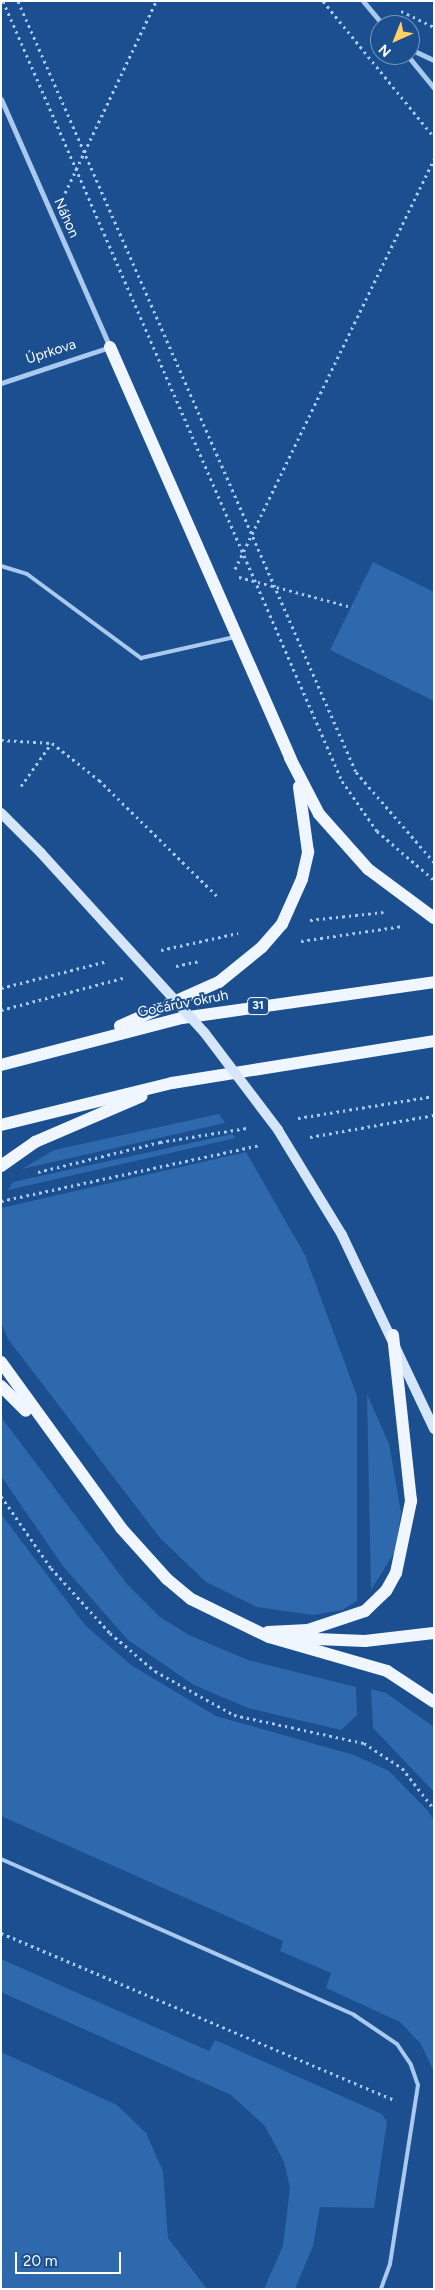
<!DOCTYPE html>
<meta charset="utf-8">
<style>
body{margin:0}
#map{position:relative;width:435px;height:2290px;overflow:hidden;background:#1b4f8f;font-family:Figtree,sans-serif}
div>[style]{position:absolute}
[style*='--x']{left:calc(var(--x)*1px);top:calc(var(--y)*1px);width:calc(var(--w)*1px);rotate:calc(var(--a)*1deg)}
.green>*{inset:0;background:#2e69ad}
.path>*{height:3px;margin-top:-1.5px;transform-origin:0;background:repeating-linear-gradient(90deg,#a9c9ee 0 2.5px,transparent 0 6.5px)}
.lane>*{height:4px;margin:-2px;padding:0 2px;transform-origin:2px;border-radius:2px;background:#a9c9ee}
.street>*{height:5px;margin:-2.5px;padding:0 2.5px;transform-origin:2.5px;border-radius:2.5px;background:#a9c9ee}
.secondary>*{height:10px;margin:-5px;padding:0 5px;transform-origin:5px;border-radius:5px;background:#d6e6fa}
.primary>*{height:12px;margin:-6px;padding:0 6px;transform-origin:6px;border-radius:6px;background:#f0f6ff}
.secondary-bridge>*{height:10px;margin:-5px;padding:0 5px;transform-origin:5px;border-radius:5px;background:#d6e6fa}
span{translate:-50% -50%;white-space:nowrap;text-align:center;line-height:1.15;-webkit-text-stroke:4px #1b4f8f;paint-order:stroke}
.shield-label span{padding:1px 4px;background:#1b4f8f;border:1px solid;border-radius:4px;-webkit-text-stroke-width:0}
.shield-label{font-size:12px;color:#fff;font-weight:700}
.street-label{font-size:14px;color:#fff}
.frame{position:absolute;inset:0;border:2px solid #fff;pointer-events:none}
.north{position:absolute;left:370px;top:15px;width:50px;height:50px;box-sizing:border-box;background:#1b4f8f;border:1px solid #7695bc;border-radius:50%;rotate:224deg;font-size:14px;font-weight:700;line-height:20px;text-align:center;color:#fff}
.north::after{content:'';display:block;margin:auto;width:18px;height:22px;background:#ffd166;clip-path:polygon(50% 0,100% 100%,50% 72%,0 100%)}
.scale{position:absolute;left:15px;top:2252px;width:106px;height:22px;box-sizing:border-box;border:2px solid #fff;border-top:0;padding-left:6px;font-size:15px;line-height:18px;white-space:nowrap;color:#fff;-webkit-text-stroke:4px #1b4f8f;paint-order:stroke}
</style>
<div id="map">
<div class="green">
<div style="clip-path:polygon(373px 562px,434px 592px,434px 701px,330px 650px)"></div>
<div style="clip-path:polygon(219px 1114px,225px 1123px,22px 1169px,54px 1150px)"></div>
<div style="clip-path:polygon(232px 1134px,236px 1138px,8px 1190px,13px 1182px)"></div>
<div style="clip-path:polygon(246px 1152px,305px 1255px,357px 1396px,357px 1601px,342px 1610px,313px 1615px,257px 1607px,206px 1582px,160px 1538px,8px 1339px,1px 1322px,1px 1208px)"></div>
<div style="clip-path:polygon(367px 1394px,389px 1444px,401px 1512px,396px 1550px,371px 1590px)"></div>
<div style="clip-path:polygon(1px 1417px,127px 1584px,160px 1617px,189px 1635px,248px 1660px,356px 1687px,357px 1715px,341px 1730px,248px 1708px,194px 1685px,128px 1640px,63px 1566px,1px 1476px)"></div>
<div style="clip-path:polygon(1px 1514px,85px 1625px,131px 1665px,216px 1716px,354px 1755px,389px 1771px,429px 1812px,434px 1821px,434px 2072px,421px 2044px,400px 2022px,326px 1988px,331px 1973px,280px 1951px,283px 1941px,1px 1816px)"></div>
<div style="clip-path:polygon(371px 1689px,386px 1693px,434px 1727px,434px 1792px,373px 1728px)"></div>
<div style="clip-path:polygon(1px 1959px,209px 2051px,215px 2040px,382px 2114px,387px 2122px,374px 2208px,320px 2207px,313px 2246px,295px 2289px,264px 2289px,283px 2246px,290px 2188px,284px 2162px,265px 2126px,231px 2095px,1px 1992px)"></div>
<div style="clip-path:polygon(1px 2052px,117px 2105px,146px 2133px,163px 2171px,168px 2238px,207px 2289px,1px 2289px)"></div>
</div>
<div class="path">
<div style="--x:3;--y:1;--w:850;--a:66.51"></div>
<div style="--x:342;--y:781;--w:61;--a:55"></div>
<div style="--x:377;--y:831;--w:75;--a:40.7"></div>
<div style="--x:18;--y:1;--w:842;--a:66.33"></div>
<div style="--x:356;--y:772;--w:119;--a:49.1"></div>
<div style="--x:323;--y:1;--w:176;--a:50.8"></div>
<div style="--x:401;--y:11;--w:37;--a:26"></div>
<div style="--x:65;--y:193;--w:212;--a:-64.6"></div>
<div style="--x:235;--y:569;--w:455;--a:-64.1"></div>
<div style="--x:239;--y:577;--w:117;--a:14.9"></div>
<div style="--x:1;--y:740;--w:51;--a:3.4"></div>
<div style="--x:52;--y:743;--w:60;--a:38.2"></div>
<div style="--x:99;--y:780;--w:165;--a:44.5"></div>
<div style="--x:21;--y:786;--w:52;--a:-54.5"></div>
<div style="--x:310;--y:920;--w:74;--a:-6.2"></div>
<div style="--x:301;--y:941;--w:103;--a:-8.4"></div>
<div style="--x:161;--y:950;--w:79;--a:-12.4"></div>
<div style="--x:176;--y:966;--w:24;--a:-12"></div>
<div style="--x:1;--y:988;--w:110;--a:-14.2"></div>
<div style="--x:1;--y:1010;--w:126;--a:-14.7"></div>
<div style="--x:298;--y:1118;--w:138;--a:-9.2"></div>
<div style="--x:310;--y:1137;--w:126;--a:-10.1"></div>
<div style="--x:38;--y:1172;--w:126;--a:-13.8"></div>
<div style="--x:160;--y:1142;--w:88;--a:-9.1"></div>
<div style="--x:1;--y:1201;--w:265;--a:-12.2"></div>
<div style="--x:1;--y:1496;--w:88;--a:55.2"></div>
<div style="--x:51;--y:1568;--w:88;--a:47.8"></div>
<div style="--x:110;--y:1633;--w:59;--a:40.2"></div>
<div style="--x:155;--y:1671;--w:90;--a:29.1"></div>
<div style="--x:234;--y:1715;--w:133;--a:12.2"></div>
<div style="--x:364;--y:1743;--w:45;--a:33.3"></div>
<div style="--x:402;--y:1768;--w:52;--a:52"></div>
<div style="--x:1;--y:1933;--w:429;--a:23"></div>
</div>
<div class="lane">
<div style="--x:1;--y:566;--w:27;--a:17"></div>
<div style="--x:27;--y:574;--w:142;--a:36.4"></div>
<div style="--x:141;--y:658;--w:96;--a:-12.6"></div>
<div style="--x:1;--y:1859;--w:386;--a:23.8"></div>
<div style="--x:354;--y:2015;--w:52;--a:34"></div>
<div style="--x:397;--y:2044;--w:25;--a:56"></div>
<div style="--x:411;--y:2065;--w:21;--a:71"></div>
<div style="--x:418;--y:2085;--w:181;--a:98.9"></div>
<div style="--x:390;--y:2264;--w:27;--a:110"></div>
</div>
<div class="street">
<div style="--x:363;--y:1;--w:31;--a:50"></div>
<div style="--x:410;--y:49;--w:26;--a:25"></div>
<div style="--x:407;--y:55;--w:43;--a:50.7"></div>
<div style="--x:1;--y:99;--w:271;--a:66.3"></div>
<div style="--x:110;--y:347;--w:115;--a:161.7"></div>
</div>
<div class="secondary">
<div style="--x:1;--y:813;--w:57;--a:45"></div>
<div style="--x:342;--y:1235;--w:215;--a:64.6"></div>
</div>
<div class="primary">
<div style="--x:110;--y:347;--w:449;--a:66.3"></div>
<div style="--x:290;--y:758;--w:63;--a:62.6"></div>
<div style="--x:319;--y:814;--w:74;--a:48.3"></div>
<div style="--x:368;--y:869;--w:82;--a:36.6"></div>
<div style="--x:120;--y:1026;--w:108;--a:-24"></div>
<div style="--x:219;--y:982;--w:55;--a:-39.1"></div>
<div style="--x:262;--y:947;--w:30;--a:-49"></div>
<div style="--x:282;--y:924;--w:49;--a:-66"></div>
<div style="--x:302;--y:879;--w:28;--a:-77"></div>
<div style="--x:308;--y:852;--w:66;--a:-97.9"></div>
<div style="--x:1;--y:1065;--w:187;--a:-14.6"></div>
<div style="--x:182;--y:1018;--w:255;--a:-8.1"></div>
<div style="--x:1;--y:1125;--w:176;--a:-13.8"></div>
<div style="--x:172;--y:1083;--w:265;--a:-9.1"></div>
<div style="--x:1;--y:1166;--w:42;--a:-35.2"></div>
<div style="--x:35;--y:1142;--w:116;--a:-23.3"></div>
<div style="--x:1;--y:1362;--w:205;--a:54.1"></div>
<div style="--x:121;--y:1528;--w:69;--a:48"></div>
<div style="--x:167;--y:1579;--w:31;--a:40"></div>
<div style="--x:191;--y:1599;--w:87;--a:26"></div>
<div style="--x:269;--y:1637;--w:123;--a:16.1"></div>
<div style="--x:387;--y:1671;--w:56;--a:33.4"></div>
<div style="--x:1;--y:1386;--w:35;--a:45"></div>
<div style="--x:268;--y:1632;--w:40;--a:-2.9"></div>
<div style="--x:308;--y:1630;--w:60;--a:-18.4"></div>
<div style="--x:365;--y:1611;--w:29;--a:-44"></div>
<div style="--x:386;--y:1591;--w:21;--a:-61"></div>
<div style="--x:396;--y:1573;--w:74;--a:-78.2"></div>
<div style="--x:411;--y:1501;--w:167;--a:-96.2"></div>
<div style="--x:292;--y:1638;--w:73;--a:2.4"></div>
<div style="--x:365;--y:1641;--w:69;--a:-6.6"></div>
</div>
<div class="secondary-bridge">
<div style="--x:41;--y:853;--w:242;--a:47.7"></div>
<div style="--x:204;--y:1032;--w:123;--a:52.9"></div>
<div style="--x:278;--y:1130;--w:123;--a:58.6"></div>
</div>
<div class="shield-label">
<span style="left:258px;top:1006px">31</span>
</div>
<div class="street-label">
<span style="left:66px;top:218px;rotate:66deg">Náhon</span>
<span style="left:51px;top:352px;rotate:-18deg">Úprkova</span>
<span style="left:183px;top:1004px;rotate:-11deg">Gočárův okruh</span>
</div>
<div class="frame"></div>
<div class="north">N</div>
<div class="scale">20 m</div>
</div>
